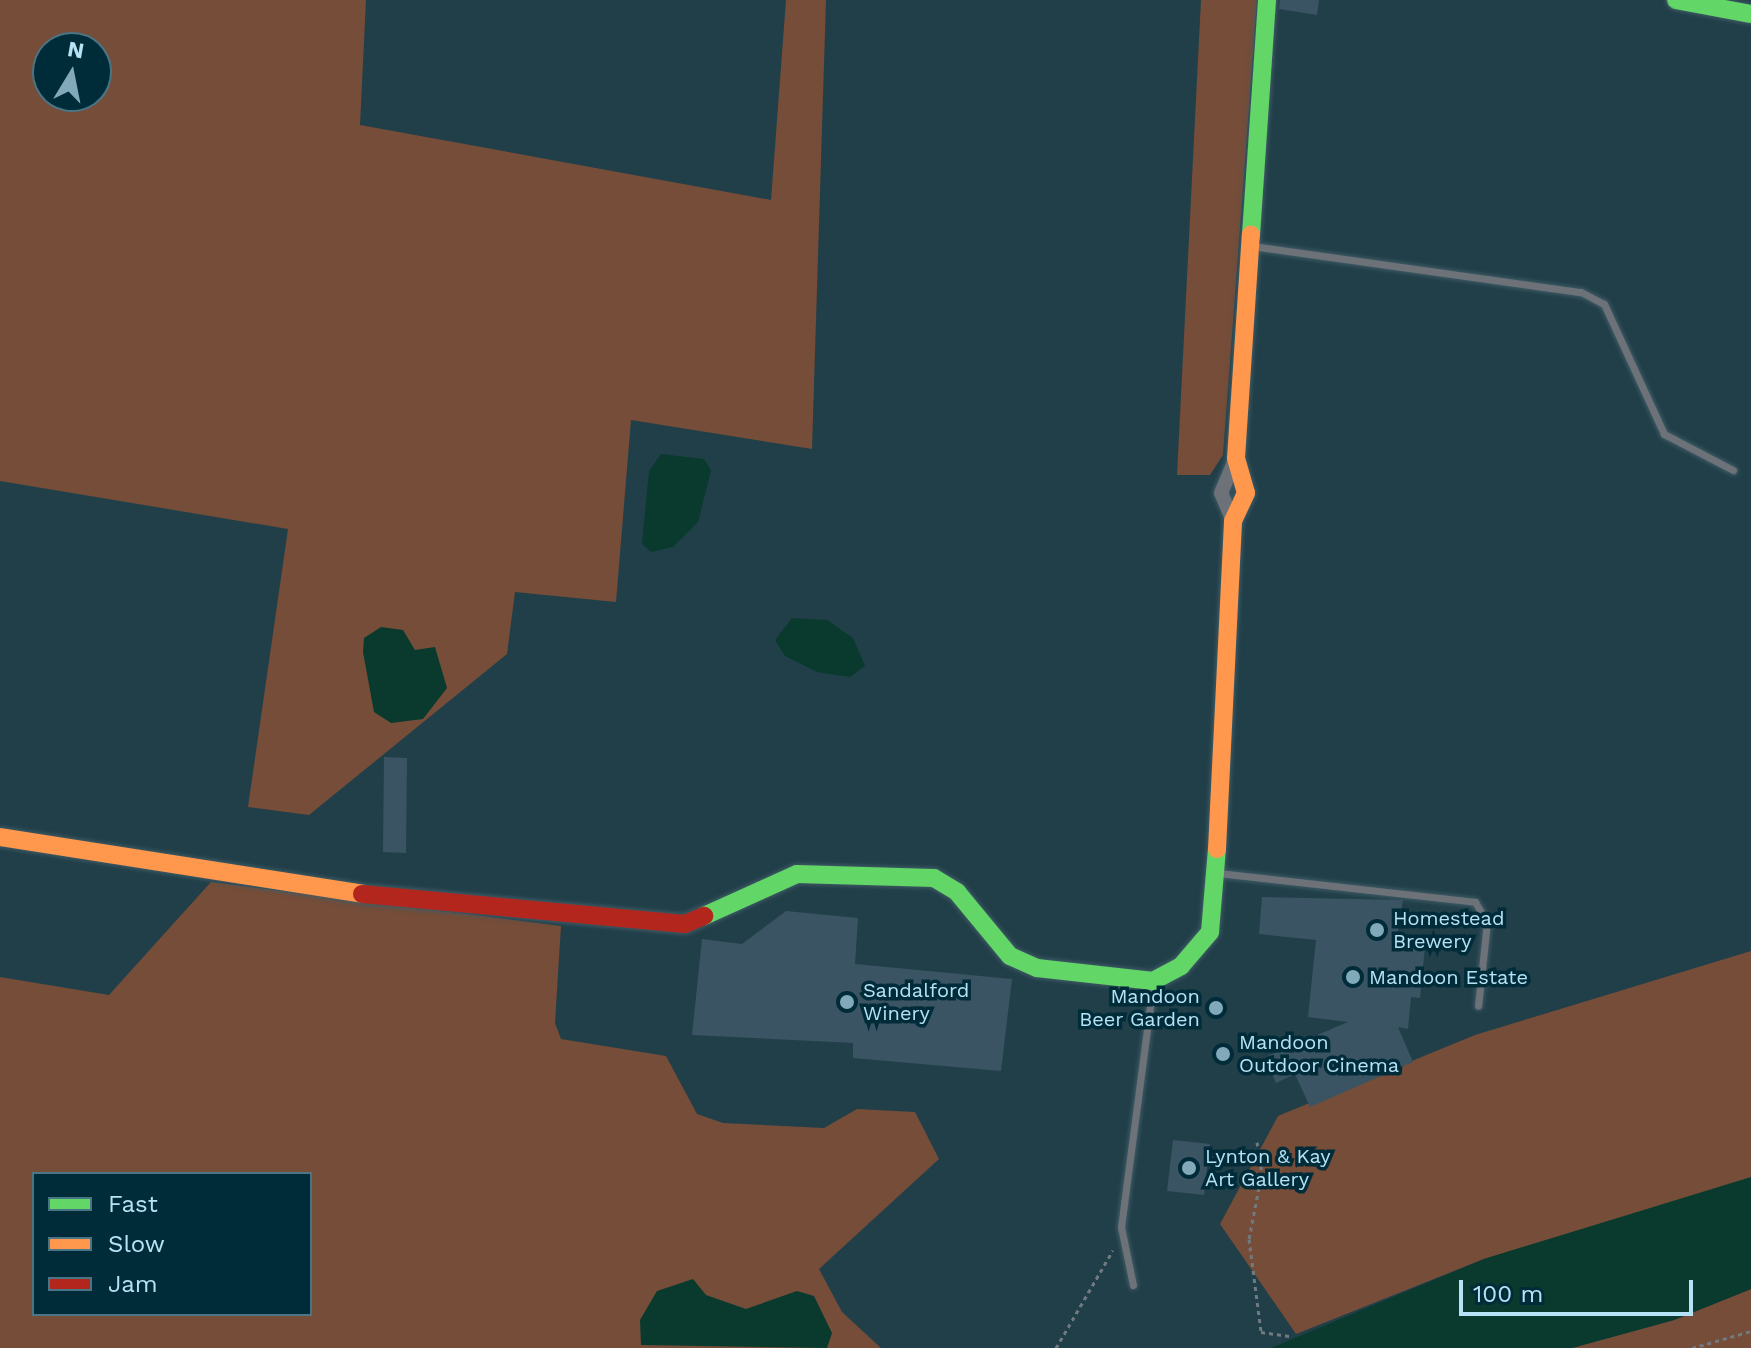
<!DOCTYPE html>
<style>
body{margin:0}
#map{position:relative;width:1751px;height:1348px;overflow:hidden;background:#213f49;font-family:"Work Sans",sans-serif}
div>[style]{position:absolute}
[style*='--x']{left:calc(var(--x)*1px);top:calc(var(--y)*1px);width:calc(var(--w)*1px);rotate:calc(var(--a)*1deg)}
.green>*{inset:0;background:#754d39}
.water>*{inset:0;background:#093a2d}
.building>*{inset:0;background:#3b5463}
.path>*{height:3px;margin-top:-1.5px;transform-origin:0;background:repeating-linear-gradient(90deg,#717a80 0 4px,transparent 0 8px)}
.roads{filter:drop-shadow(0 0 2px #3f5b65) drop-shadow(0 0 2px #3f5b65)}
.lane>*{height:7px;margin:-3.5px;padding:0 3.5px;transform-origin:3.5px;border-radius:3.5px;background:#6d7279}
.street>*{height:14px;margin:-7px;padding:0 7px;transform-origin:7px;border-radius:7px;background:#6d7279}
.fast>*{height:18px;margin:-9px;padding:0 9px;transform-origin:9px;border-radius:9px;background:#63d668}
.slow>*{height:18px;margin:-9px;padding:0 9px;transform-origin:9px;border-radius:9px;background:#ff974d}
.jam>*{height:18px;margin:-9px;padding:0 9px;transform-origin:9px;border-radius:9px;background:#b3261e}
.dots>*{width:22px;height:22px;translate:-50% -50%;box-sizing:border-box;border:4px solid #002c3a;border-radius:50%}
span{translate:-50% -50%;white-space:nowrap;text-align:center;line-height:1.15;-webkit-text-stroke:7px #002c3a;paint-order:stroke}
.poi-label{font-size:20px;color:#b6e2f5}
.left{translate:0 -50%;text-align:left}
.right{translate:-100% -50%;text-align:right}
.legend{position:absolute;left:32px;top:1172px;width:280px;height:144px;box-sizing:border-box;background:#002c3a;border:2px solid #497585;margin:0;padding:10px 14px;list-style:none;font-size:24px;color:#b6e2f5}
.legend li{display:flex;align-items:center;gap:16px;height:40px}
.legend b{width:40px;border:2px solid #497585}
.north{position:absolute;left:32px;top:32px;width:80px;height:80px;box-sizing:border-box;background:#002c3a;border:2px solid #497585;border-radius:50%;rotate:10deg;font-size:22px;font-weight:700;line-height:32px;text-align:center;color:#b6e2f5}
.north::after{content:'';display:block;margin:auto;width:28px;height:36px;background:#82a9b9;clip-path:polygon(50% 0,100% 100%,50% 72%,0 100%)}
.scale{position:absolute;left:1459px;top:1280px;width:234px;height:36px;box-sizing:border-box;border:4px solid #b6e2f5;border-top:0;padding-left:10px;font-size:24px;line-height:28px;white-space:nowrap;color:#b6e2f5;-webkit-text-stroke:6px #002c3a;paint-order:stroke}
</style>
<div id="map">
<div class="green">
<div style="clip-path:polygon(evenodd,0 0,366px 0,360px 125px,771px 200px,786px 0,826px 0,812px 449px,631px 420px,616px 602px,515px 592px,507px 654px,309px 815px,248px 807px,288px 529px,0 481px,0 0,48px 48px,96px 48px,96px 96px,48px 96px,48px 48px)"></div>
<div style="clip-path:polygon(1201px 0,1257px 0,1223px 455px,1210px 475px,1177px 475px)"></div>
<div style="clip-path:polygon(evenodd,211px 882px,561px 926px,555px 1023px,561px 1039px,666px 1056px,697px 1114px,723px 1123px,824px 1128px,857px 1109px,915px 1112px,939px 1159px,819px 1269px,842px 1312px,881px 1348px,0 1348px,0 977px,109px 995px,211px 882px,34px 1174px,310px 1174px,310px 1314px,34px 1314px,34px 1174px)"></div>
<div style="clip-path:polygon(1751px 951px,1751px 1178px,1484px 1259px,1296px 1334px,1220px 1224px,1278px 1116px,1475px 1035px)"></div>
<div style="clip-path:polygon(1751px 1289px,1751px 1348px,1572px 1348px,1674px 1320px)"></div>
</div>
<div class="water">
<div style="clip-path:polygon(661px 454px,704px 459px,711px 470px,698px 522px,673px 547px,651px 552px,642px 544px,649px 471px)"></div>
<div style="clip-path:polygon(792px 618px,827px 620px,853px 638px,865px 666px,850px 677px,817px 672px,785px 656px,775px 640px)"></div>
<div style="clip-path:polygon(381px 627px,403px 630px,415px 650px,435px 647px,447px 688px,423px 719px,391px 723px,374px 712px,363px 652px,364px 638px)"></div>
<div style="clip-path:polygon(1751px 1177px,1751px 1289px,1674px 1320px,1572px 1348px,1271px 1348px,1484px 1259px)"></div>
<div style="clip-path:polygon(693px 1279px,706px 1295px,746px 1309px,797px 1291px,814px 1296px,832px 1333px,827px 1348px,641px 1345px,640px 1320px,657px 1291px)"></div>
</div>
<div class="building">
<div style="clip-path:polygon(1280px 0,1319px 0,1317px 15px,1279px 9px)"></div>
<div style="clip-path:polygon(384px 757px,407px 758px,406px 853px,383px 852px)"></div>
<div style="clip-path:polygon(1262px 897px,1403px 900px,1396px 944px,1425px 946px,1420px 998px,1411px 997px,1408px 1029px,1398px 1027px,1413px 1062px,1310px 1107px,1295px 1074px,1276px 1083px,1265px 1057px,1348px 1022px,1308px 1017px,1316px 940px,1259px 934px)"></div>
<div style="clip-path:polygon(786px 911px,858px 918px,855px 964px,1012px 979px,1001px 1071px,853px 1058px,853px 1043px,692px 1035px,702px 939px,742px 944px)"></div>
<div style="clip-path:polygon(1173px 1140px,1210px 1144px,1204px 1195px,1167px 1191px)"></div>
</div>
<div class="path">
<div style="--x:1257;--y:1142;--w:30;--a:81"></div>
<div style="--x:1262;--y:1172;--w:68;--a:101"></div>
<div style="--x:1249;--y:1239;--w:94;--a:82.6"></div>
<div style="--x:1261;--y:1332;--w:30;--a:8"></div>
<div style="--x:1056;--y:1348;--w:113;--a:-59.8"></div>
<div style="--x:1692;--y:1348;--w:61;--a:-16.1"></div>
</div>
<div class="roads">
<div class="lane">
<div style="--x:1252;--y:246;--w:332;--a:8"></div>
<div style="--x:1581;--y:292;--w:26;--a:28"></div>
<div style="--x:1604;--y:304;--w:143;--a:65.2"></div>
<div style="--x:1664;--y:434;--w:78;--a:27.6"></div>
<div style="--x:1218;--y:873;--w:259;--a:6.4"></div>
<div style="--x:1475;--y:902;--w:23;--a:59"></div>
<div style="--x:1487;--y:922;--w:84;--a:96.1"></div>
<div style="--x:1133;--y:1285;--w:59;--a:-101.7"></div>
<div style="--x:1121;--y:1227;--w:245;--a:-82.5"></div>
</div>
<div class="street">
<div style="--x:1233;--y:521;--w:30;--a:-113"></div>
<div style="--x:1221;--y:493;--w:38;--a:-67"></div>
</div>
<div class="fast">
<div style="--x:1676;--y:0;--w:76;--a:10.6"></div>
<div style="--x:1251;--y:235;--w:236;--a:-86.1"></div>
<div style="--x:704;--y:916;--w:102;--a:-24.3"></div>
<div style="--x:797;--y:874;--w:137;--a:1.7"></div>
<div style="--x:934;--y:878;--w:27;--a:31"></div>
<div style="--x:957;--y:892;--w:83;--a:50.4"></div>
<div style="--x:1010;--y:956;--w:30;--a:24"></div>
<div style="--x:1037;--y:968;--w:117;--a:6.4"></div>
<div style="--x:1153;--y:981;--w:32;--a:-28"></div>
<div style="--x:1181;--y:966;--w:45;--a:-49.5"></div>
<div style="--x:1210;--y:932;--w:83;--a:-85.2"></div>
</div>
<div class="slow">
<div style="--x:0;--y:837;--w:366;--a:8.9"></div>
<div style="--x:1217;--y:849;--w:328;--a:-87.2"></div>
<div style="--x:1233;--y:521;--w:31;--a:-65"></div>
<div style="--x:1246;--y:493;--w:36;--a:-106"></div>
<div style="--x:1236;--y:458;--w:224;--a:-86.2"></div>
</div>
<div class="jam">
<div style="--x:362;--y:894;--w:324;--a:5.3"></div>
<div style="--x:685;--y:924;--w:21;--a:-23"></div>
</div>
</div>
<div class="dots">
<div style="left:1377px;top:930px;background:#82a9b9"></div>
<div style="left:1353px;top:977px;background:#82a9b9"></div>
<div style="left:847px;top:1002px;background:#82a9b9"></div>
<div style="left:1216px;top:1008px;background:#82a9b9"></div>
<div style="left:1223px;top:1054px;background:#82a9b9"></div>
<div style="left:1189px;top:1168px;background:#82a9b9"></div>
</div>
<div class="poi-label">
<span class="left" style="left:1393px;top:930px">Homestead<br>Brewery</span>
<span class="left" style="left:1369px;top:977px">Mandoon Estate</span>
<span class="left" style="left:863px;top:1002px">Sandalford<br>Winery</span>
<span class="right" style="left:1200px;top:1008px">Mandoon<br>Beer Garden</span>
<span class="left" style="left:1239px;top:1054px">Mandoon<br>Outdoor Cinema</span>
<span class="left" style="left:1205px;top:1168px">Lynton &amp; Kay<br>Art Gallery</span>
</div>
<ul class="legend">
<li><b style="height:10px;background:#63d668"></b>Fast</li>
<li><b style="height:10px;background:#ff974d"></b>Slow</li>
<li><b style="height:10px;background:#b3261e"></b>Jam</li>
</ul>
<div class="north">N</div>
<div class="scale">100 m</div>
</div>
